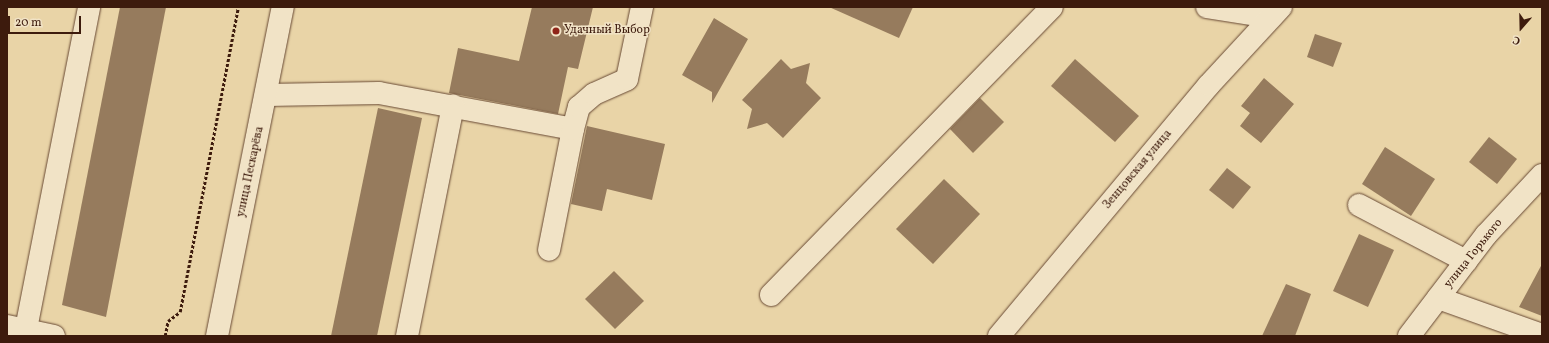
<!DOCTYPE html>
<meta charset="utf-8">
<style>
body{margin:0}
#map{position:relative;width:1549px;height:343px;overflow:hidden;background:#e9d4a7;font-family:Vollkorn,serif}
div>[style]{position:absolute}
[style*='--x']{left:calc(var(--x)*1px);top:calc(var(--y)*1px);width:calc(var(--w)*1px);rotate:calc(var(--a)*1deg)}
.building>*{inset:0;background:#967b5d}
.path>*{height:2.5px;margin-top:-1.25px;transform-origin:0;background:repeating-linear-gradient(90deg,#3d1b0d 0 3px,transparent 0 5px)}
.roads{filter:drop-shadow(0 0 1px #684934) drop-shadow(0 0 1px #684934)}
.minor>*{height:22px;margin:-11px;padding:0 11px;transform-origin:11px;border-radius:11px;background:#f1e3c6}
.dots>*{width:11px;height:11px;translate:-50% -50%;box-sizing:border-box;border:2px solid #f1e3c6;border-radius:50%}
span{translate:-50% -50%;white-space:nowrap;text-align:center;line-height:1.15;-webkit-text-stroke:3px #f1e3c6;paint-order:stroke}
.poi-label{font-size:12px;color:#3d1b0d}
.left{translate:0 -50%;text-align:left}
.street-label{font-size:12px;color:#3d1b0d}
.frame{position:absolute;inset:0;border:8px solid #3d1b0d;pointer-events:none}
.north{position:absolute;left:1501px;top:8px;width:40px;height:40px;-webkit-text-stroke:3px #f1e3c6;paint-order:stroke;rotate:200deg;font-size:11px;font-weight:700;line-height:16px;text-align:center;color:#3d1b0d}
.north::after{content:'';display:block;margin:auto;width:14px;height:18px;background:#3d1b0d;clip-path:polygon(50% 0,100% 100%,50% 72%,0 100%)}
.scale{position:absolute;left:8px;top:16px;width:73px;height:18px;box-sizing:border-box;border:2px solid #3d1b0d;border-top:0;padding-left:5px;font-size:12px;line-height:14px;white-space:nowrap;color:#3d1b0d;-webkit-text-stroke:3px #f1e3c6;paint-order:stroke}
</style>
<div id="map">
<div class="building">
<div style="clip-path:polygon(120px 7px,166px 7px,106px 317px,62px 305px)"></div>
<div style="clip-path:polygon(532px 7px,593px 7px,578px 69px,568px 67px,558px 114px,449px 93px,458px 48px,519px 61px)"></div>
<div style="clip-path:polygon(829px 7px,913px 7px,899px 38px)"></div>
<div style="clip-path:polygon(714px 18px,748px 39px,712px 103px,712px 92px,682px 75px)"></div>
<div style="clip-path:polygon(1315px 34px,1342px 43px,1333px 67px,1307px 57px)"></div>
<div style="clip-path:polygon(781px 59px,791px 69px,810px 63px,806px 83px,821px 98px,783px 138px,767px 123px,747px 129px,752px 109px,742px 100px)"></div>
<div style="clip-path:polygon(1075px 59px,1139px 116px,1115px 142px,1051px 86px)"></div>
<div style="clip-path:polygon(1264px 78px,1294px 104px,1261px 143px,1240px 126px,1250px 113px,1241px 106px)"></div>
<div style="clip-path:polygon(980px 98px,1004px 122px,973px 153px,950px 129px)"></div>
<div style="clip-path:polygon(378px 108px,422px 118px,377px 336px,331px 336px)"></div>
<div style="clip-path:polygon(587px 126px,665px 144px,652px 200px,607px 189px,602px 211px,571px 204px)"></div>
<div style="clip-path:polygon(1489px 137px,1517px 159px,1497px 184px,1469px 162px)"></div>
<div style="clip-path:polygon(1385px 147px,1435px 179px,1411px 216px,1362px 184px)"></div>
<div style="clip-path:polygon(1227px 168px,1251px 187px,1233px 209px,1209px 190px)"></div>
<div style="clip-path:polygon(944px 179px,980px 214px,933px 264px,896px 229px)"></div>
<div style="clip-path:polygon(1359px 234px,1394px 250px,1368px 307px,1333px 291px)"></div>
<div style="clip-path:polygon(1542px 264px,1542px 316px,1519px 307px)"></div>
<div style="clip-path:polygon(614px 271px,644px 301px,615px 329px,585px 299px)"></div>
<div style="clip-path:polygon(1286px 284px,1311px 294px,1295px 336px,1262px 336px)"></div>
</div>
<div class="path">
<div style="--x:165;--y:336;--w:15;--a:-79"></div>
<div style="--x:168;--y:321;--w:15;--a:-37"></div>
<div style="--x:180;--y:312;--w:310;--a:-79.2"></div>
</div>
<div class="roads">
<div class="minor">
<div style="--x:1207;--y:7;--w:65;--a:8.9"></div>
<div style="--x:267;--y:95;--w:112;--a:-1"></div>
<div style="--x:379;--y:93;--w:197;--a:10.5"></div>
<div style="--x:573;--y:129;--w:123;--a:101.2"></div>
<div style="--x:573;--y:129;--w:23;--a:-75"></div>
<div style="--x:579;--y:107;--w:20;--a:-41"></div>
<div style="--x:594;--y:94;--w:36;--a:-24"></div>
<div style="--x:627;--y:79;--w:74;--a:-78.2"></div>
<div style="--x:1359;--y:205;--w:121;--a:27.6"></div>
<div style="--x:771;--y:295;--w:402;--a:-45.7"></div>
<div style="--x:1438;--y:298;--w:110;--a:19.6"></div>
<div style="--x:7;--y:326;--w:48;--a:12"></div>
<div style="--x:26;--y:329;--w:328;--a:-78.9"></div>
<div style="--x:217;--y:336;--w:336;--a:-78.7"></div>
<div style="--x:407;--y:336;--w:235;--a:-78.7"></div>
<div style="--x:999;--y:336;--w:327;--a:-50.1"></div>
<div style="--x:1209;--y:85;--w:106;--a:-47.3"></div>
<div style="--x:1409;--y:336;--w:127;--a:-52.7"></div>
<div style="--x:1486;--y:235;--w:82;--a:-47"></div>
</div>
</div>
<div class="dots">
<div style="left:556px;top:31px;background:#8f2418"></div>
</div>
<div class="poi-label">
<span class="left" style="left:564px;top:31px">Удачный Выбор</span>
</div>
<div class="street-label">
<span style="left:1138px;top:170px;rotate:-50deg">Зенцовская улица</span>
<span style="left:251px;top:172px;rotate:-78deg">улица Пескарёва</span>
<span style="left:1474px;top:254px;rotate:-51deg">улица Горького</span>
</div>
<div class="frame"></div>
<div class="north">С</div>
<div class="scale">20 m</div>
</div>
